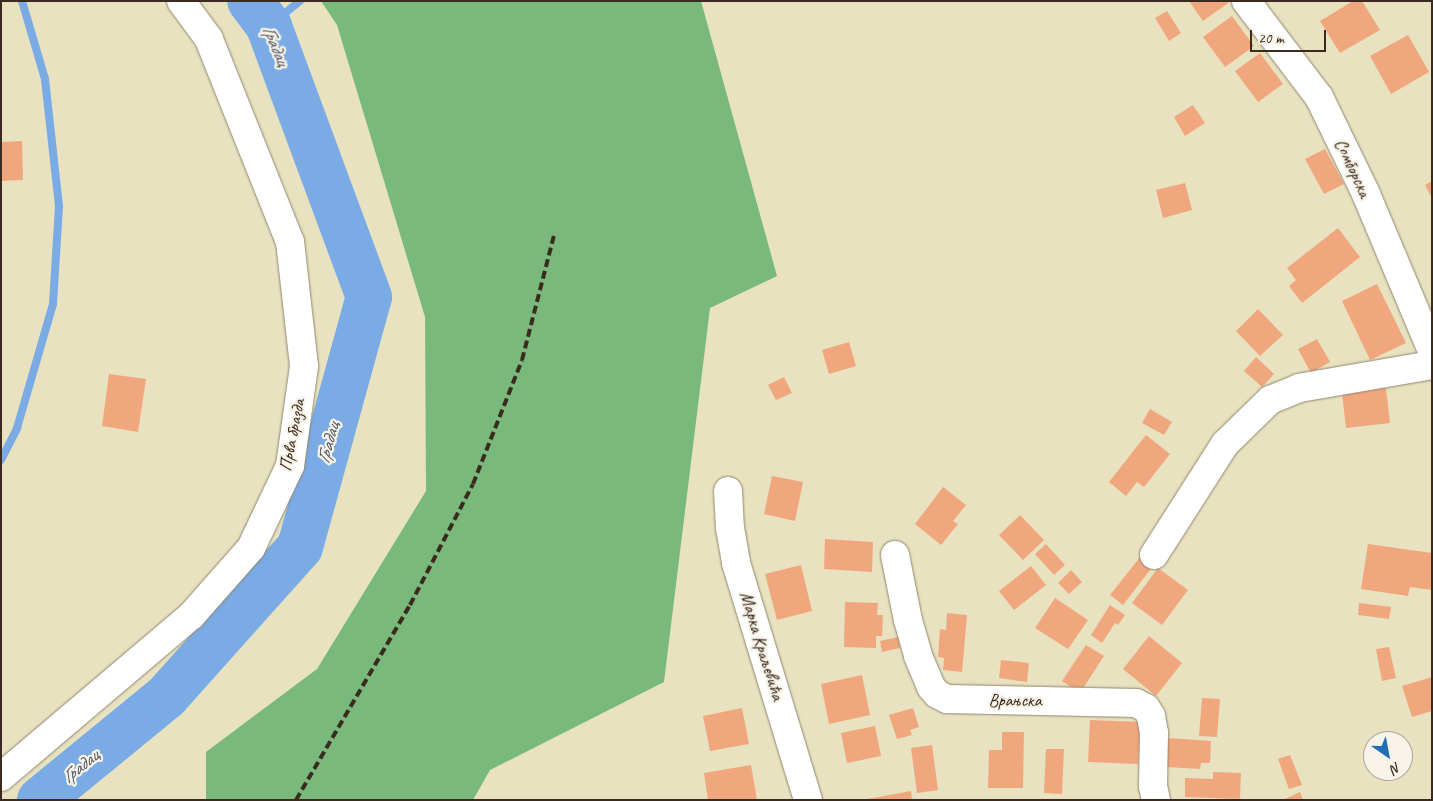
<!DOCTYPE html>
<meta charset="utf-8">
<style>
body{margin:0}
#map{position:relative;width:1433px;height:801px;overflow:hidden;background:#e8e2c0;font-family:Caveat,sans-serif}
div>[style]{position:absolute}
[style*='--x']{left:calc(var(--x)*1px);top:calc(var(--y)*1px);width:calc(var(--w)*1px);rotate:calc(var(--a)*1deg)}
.forest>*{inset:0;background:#79ba7c}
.stream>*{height:8px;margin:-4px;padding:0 4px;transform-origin:4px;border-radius:4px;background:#7aabe5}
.river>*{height:46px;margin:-23px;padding:0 23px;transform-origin:23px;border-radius:23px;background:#7aabe5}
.building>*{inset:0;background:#f1a77d}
.roads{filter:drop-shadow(0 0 1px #92866f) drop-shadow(0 0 1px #92866f)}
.minor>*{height:28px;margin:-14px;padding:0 14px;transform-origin:14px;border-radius:14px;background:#fff}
.rail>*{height:4px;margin-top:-2px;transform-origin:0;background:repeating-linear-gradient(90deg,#3b2a1e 0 8px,transparent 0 12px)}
span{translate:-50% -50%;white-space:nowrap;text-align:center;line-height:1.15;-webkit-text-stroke:4.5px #f7f3e8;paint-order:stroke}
.street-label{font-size:18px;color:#3b2a1e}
.water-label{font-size:19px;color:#515764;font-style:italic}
.frame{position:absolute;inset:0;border:2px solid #3b2a1e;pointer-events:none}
.north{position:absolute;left:1363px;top:731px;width:50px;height:50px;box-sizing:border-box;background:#f7f3e8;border:1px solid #aca397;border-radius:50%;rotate:147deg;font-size:14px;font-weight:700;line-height:20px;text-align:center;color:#3b2a1e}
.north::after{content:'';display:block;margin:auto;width:18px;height:22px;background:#1f6fb2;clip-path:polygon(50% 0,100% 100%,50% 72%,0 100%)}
.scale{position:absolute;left:1250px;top:30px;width:76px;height:22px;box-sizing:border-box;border:2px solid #3b2a1e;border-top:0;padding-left:6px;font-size:15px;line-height:18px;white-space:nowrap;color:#3b2a1e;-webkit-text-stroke:4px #f7f3e8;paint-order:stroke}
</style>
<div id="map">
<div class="forest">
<div style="clip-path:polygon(321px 1px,701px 1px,777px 276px,710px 308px,664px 682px,490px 770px,473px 800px,206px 800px,206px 752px,317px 669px,426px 491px,425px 317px,337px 25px)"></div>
</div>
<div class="stream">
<div style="--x:269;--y:26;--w:40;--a:-39"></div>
<div style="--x:1;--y:460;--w:36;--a:-63"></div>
<div style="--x:17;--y:428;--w:129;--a:-73.8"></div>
<div style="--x:53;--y:304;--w:98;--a:-86.5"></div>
<div style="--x:59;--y:206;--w:128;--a:-96.3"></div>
<div style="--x:45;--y:79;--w:81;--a:-106.4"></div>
</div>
<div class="river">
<div style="--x:40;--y:800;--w:163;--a:-39.3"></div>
<div style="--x:166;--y:697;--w:201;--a:-48.2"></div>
<div style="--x:300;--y:547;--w:259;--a:-74.6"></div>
<div style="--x:369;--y:297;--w:289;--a:-110.3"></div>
<div style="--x:269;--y:26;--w:31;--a:-127"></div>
</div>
<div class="building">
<div style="clip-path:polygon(1189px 1px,1231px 1px,1203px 21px)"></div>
<div style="clip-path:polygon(1353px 1px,1362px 1px,1380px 30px,1340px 53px,1320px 21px)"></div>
<div style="clip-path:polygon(1167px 11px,1181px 33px,1169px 41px,1155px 18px)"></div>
<div style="clip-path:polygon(1232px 16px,1254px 46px,1225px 67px,1203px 37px)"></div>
<div style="clip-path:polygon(1408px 35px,1429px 72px,1391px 94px,1370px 56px)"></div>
<div style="clip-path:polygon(1260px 53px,1283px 84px,1258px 102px,1235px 71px)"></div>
<div style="clip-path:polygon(1193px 105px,1205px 123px,1185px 136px,1174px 117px)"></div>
<div style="clip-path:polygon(22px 141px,23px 180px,1px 181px,1px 142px)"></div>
<div style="clip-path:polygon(1325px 149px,1344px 184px,1324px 194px,1305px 159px)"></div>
<div style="clip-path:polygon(1432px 181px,1432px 198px,1425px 185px)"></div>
<div style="clip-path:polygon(1185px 183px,1192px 210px,1163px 218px,1156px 190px)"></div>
<div style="clip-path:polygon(1338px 228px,1360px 257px,1302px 303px,1289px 286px,1296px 280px,1287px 268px)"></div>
<div style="clip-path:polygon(1377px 284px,1406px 343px,1370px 360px,1342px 301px)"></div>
<div style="clip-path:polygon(1258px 309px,1283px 335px,1260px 356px,1236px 331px)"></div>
<div style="clip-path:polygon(1317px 339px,1330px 362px,1311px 373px,1298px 349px)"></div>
<div style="clip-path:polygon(849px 342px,856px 366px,829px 374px,822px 350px)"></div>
<div style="clip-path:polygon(1256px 357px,1274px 374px,1262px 387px,1244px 371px)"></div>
<div style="clip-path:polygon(109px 374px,146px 379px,138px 432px,102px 426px)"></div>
<div style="clip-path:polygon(784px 377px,792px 393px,776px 400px,768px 385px)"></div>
<div style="clip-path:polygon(1385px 379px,1390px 423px,1346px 428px,1341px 385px)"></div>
<div style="clip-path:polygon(1150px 409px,1172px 422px,1164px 435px,1142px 423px)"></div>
<div style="clip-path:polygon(1146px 435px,1170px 454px,1144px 487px,1137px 482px,1126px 496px,1109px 482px)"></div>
<div style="clip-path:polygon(772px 476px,803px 482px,795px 521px,764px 514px)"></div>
<div style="clip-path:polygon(943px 487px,966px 505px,953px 521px,958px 524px,941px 545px,915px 524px)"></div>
<div style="clip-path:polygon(1020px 515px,1044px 540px,1023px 560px,999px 535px)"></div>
<div style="clip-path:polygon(825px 539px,873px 542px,872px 572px,824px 569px)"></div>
<div style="clip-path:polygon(1046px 544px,1065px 565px,1054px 575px,1035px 554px)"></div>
<div style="clip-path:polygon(1368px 544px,1432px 553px,1432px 590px,1410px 587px,1408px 596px,1361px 589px)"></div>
<div style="clip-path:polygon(1141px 556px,1153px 566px,1123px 605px,1110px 595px)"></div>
<div style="clip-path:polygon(801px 565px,812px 611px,777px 620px,765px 574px)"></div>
<div style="clip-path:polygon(1031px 566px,1046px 585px,1014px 610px,999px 591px)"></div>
<div style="clip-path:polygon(1158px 568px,1188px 590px,1162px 625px,1132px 603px)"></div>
<div style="clip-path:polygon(1071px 570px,1082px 582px,1069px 594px,1058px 583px)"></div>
<div style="clip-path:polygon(1055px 598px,1088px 620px,1068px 649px,1035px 628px)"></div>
<div style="clip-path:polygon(845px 602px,878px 603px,877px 615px,883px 615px,882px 636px,876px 636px,876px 648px,844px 647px)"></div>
<div style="clip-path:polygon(1359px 603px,1391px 607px,1389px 619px,1358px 615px)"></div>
<div style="clip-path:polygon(1110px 605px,1125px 615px,1118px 625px,1115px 623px,1102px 643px,1091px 635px)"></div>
<div style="clip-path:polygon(947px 613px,967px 615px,962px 672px,943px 670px,944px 658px,938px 657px,940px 629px,946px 630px)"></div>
<div style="clip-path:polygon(1149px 636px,1182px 663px,1156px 696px,1123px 669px)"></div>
<div style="clip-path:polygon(898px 637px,900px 648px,882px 652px,880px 641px)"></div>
<div style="clip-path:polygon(1086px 645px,1104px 656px,1080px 693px,1062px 681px)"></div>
<div style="clip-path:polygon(1389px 647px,1396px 678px,1382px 681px,1376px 649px)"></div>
<div style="clip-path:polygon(1001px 660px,1029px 663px,1027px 682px,999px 678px)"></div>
<div style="clip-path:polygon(862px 675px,870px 715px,829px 724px,821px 684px)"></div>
<div style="clip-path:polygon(1432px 677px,1432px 711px,1412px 717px,1402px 686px)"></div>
<div style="clip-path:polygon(1202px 698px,1220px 699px,1217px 737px,1199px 736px)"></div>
<div style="clip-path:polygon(742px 708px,749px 744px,710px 751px,703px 716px)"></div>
<div style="clip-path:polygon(913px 708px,919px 727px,910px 730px,912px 735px,897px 739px,889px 715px)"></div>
<div style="clip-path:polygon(1090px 720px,1140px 722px,1138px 764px,1088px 762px)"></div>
<div style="clip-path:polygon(875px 726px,881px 756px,847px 763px,841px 733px)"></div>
<div style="clip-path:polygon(1002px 732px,1024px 732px,1023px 788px,988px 788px,989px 750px,1002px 750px)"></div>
<div style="clip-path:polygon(1168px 738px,1211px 741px,1210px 763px,1201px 763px,1200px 769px,1166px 767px)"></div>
<div style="clip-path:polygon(932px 745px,938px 790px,917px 793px,911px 748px)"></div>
<div style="clip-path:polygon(1046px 749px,1064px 749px,1062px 794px,1044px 793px)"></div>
<div style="clip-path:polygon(1290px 755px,1302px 785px,1289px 789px,1278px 759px)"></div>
<div style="clip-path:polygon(751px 765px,757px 800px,708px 800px,704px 773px)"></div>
<div style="clip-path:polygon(1213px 772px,1241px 773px,1240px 799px,1185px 797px,1185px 778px,1213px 779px)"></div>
<div style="clip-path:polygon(911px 791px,912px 800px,867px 800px,867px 799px)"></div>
<div style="clip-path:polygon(1300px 792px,1303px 800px,1283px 800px)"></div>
</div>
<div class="roads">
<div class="minor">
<div style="--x:1246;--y:1;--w:121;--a:52.8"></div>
<div style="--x:1319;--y:97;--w:108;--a:64.1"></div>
<div style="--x:1366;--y:194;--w:170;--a:67.2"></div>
<div style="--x:728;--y:491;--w:37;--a:87"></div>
<div style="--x:730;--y:528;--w:36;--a:80"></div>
<div style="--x:736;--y:563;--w:248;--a:73.1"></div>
<div style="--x:895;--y:555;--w:66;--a:78.7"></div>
<div style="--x:908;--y:620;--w:37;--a:74"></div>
<div style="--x:918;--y:656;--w:34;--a:67"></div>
<div style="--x:931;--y:687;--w:9;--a:49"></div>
<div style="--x:937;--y:694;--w:11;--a:27"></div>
<div style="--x:947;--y:699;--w:189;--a:1.2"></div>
<div style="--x:1136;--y:703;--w:11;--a:27"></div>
<div style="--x:1146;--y:708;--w:9;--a:58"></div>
<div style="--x:1151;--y:716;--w:17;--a:80"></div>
<div style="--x:1154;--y:733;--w:53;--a:91.1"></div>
<div style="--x:1153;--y:786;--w:14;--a:78"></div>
<div style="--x:1154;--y:555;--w:132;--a:-57.4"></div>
<div style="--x:1225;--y:444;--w:63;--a:-44.4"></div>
<div style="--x:1270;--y:400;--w:31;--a:-22"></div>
<div style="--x:1299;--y:388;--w:135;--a:-9.8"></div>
<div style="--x:1;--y:777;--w:249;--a:-40.3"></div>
<div style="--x:191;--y:616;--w:91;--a:-48.6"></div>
<div style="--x:251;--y:548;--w:91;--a:-64.6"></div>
<div style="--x:290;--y:466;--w:101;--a:-82"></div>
<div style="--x:304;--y:366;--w:125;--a:-96.4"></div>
<div style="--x:290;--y:242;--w:219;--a:-111.8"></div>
<div style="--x:209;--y:39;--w:47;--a:-126.4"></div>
</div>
</div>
<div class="rail">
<div style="--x:296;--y:800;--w:226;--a:-59.7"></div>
<div style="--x:410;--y:605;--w:136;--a:-62.5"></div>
<div style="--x:473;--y:484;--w:133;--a:-68.4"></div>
<div style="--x:522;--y:360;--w:129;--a:-75.6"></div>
</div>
<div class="street-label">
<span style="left:1353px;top:168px;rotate:65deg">Сомборска</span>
<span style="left:292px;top:435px;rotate:-79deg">Прва бразда</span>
<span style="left:762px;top:646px;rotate:73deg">Марка Краљевића</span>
<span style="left:1015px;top:700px">Врањска</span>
</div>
<div class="water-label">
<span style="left:275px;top:46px;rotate:67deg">Градац</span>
<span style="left:329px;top:443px;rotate:-75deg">Градац</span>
<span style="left:81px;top:767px;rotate:-39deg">Градац</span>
</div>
<div class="frame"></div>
<div class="north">N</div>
<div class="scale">20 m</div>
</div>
